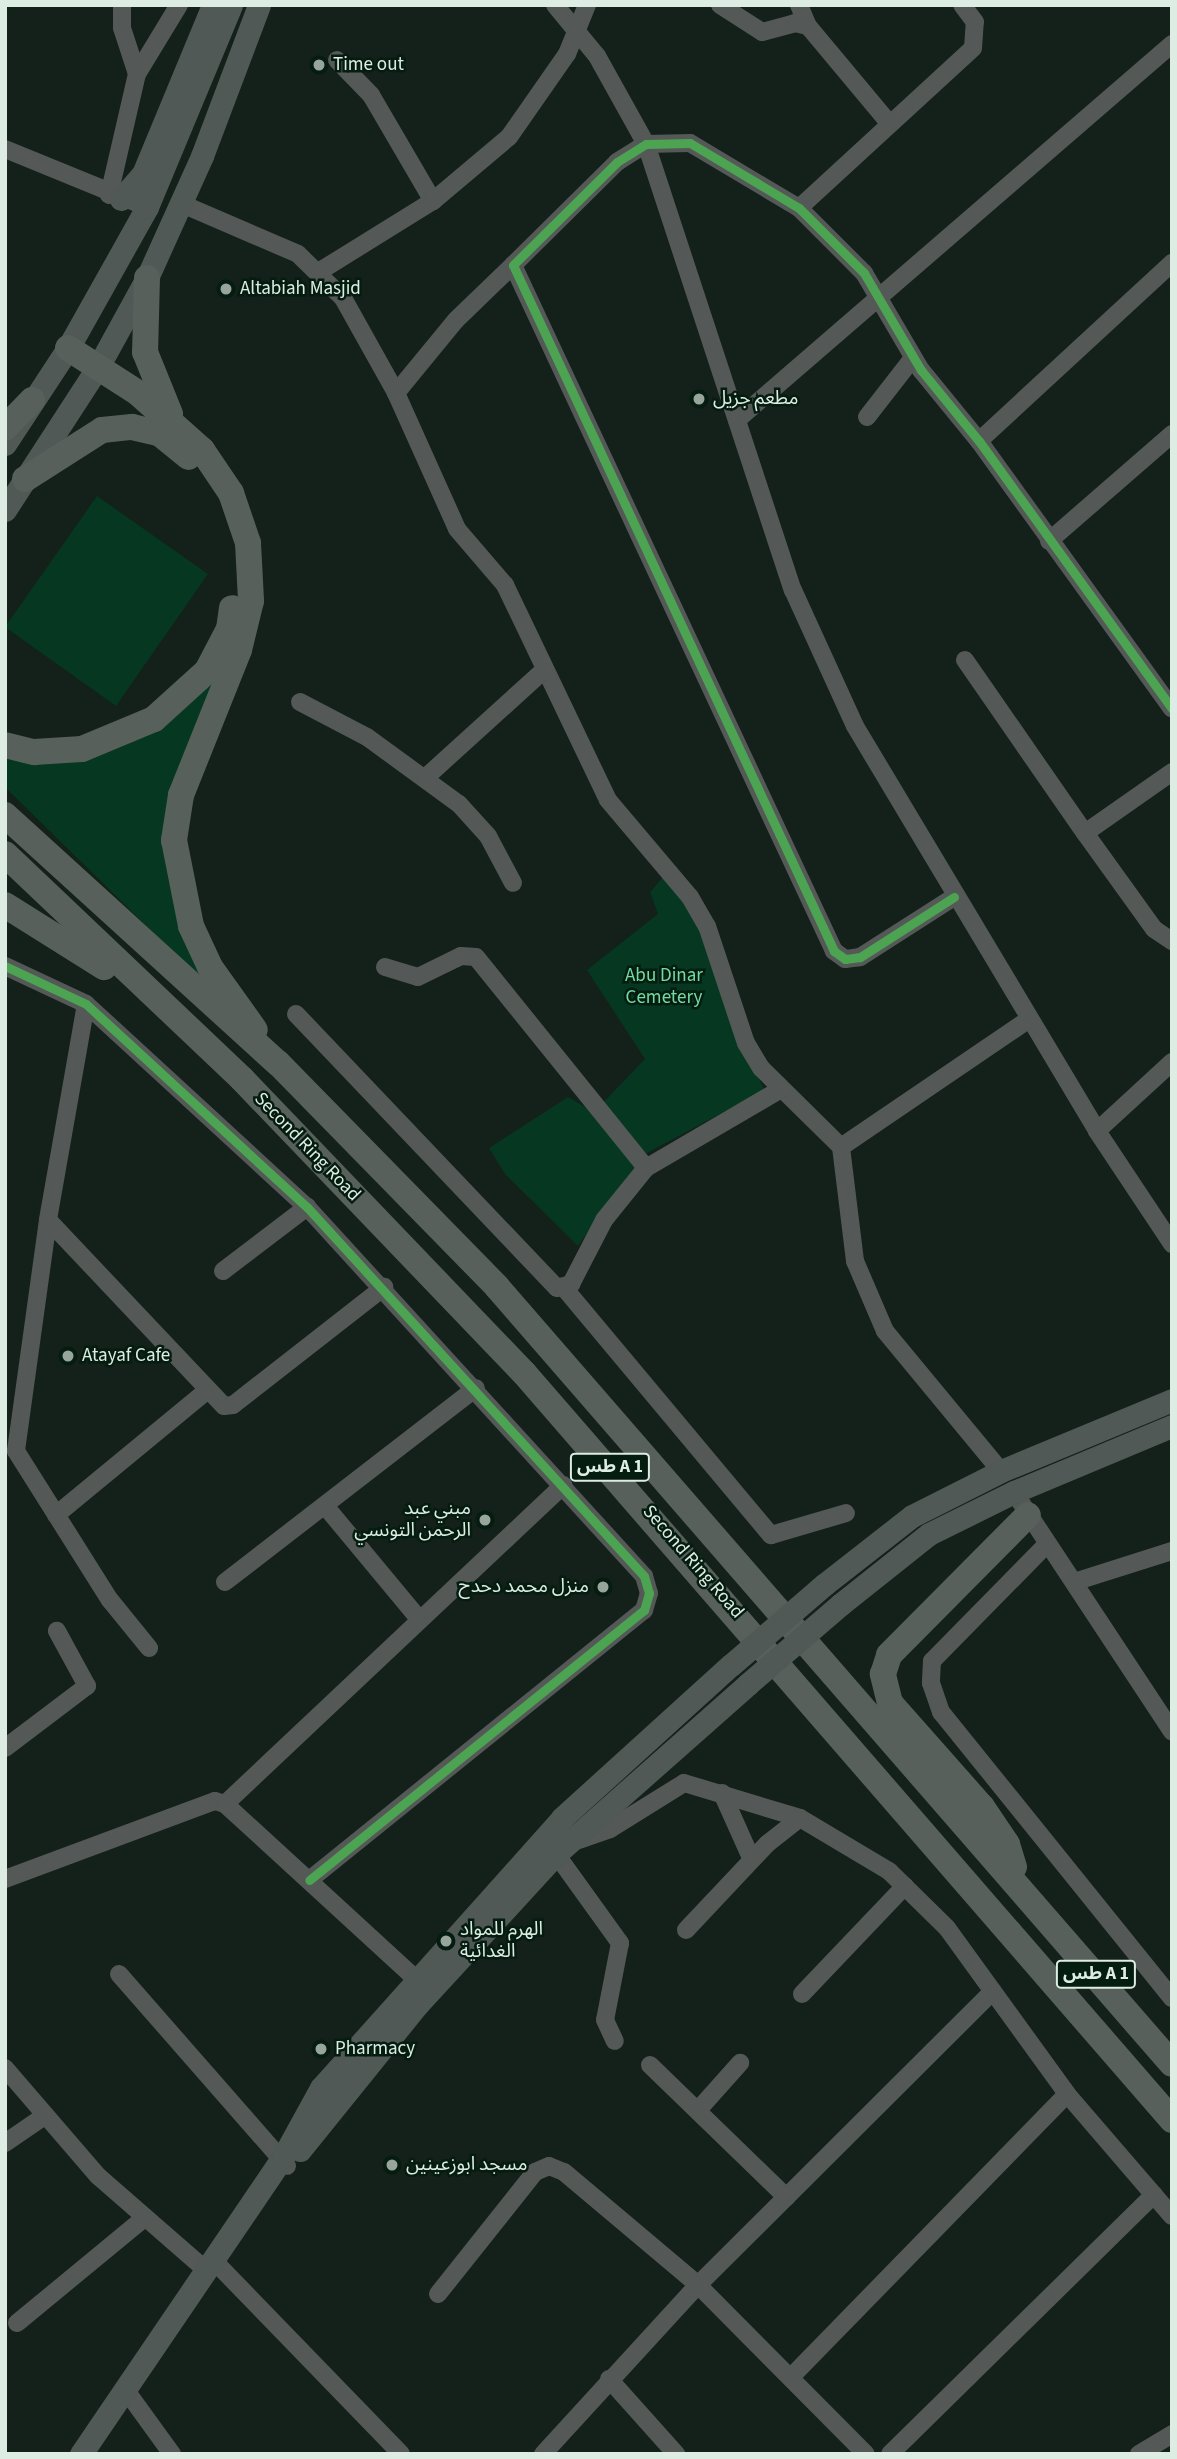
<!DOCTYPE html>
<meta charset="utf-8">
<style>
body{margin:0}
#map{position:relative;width:1177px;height:2459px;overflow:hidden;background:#14201a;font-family:"Source Sans 3","Noto Sans Arabic",sans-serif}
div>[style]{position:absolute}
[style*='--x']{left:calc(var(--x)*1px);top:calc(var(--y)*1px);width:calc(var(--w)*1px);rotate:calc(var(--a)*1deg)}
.green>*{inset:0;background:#053721}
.minor>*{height:18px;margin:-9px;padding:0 9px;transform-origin:9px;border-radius:9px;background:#545856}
.major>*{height:23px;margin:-11.5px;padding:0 11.5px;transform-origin:11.5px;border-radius:11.5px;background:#505955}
.highway>*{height:26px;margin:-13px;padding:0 13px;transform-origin:13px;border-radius:13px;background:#57605b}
.major-bridge>*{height:23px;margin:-11.5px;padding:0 11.5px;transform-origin:11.5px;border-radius:11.5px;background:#505955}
.cycleway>*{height:9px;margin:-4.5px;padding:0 4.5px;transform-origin:4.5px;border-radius:4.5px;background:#4ca352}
.dots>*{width:19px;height:19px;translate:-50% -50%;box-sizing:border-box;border:4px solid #051c10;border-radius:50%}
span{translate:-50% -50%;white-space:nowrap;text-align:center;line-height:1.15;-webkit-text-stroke:5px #051c10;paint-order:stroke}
.shield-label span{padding:2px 5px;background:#051c10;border:2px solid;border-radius:5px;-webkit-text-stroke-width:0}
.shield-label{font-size:18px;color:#deede3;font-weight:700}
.poi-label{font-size:19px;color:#deede3}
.left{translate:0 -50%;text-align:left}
.right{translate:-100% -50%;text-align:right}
.park-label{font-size:19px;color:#73dca2}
.street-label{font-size:19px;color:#deede3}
.frame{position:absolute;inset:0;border:7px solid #deede3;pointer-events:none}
</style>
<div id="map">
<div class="green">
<div style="clip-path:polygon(97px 496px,208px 574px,116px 706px,5px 627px)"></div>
<div style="clip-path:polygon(240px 608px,181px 795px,179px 885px,238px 1016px,5px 787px,5px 745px,34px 752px,158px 716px)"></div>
<div style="clip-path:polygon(665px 875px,702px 926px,742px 1047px,765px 1090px,645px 1154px,578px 1246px,505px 1174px,489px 1148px,568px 1097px,594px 1112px,645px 1059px,587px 970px,658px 914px,650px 892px)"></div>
</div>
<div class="minor">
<div style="--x:122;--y:5;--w:23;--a:90"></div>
<div style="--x:122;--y:28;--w:48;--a:71.9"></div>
<div style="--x:555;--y:5;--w:66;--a:50.5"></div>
<div style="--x:597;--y:56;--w:101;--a:60.9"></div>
<div style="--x:646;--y:144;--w:470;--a:71.8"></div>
<div style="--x:793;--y:590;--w:149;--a:65.5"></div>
<div style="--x:855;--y:726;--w:472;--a:59.1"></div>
<div style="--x:1097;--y:1131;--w:136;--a:56.4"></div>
<div style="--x:720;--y:5;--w:50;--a:32.7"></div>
<div style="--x:762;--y:32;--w:34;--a:-15"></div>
<div style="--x:795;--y:23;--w:13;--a:13"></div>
<div style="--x:808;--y:26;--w:126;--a:50.1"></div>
<div style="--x:799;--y:5;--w:23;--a:67"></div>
<div style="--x:337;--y:60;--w:49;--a:45.8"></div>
<div style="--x:371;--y:95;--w:123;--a:59.7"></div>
<div style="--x:5;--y:149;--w:153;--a:22.2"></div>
<div style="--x:109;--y:195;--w:124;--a:-77"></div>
<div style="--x:137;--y:74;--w:81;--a:-58.7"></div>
<div style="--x:182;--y:204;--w:126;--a:23.3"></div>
<div style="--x:298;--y:254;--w:63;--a:44.4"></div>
<div style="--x:343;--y:298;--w:109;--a:60.8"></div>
<div style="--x:396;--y:393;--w:149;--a:65.8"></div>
<div style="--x:457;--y:529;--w:74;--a:49.4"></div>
<div style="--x:505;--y:585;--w:238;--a:64.4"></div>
<div style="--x:608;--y:800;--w:127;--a:49.8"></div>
<div style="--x:690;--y:897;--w:34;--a:60"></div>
<div style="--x:707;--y:926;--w:123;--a:71.6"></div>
<div style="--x:746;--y:1043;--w:29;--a:59"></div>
<div style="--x:761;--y:1068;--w:112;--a:44.6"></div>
<div style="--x:841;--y:1147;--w:115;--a:83"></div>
<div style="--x:855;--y:1261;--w:76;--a:66.8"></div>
<div style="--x:885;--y:1331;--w:182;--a:50.4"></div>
<div style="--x:799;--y:208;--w:236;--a:-42.6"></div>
<div style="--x:973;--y:48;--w:26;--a:-86"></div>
<div style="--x:975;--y:22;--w:21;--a:-127"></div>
<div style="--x:320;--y:271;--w:133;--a:-31.8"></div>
<div style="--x:433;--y:201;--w:99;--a:-40.1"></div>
<div style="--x:509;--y:137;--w:101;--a:-55.1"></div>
<div style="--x:567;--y:54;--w:53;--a:-67.8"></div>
<div style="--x:396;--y:393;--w:94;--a:-50.6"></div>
<div style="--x:456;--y:320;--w:79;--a:-44"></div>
<div style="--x:867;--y:417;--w:75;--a:-52.1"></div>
<div style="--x:737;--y:420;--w:575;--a:-40.84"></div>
<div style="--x:979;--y:441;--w:263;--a:-42.7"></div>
<div style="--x:1049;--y:541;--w:163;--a:-41"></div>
<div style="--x:965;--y:660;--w:211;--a:55.3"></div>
<div style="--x:300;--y:702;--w:76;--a:27.6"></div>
<div style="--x:367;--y:737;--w:114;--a:36.1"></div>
<div style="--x:459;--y:804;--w:43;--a:47.8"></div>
<div style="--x:488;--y:836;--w:53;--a:62"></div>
<div style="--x:1172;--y:772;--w:106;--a:145"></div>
<div style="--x:1085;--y:833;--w:118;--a:54.3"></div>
<div style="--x:1154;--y:929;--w:22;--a:34"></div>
<div style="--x:425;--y:778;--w:158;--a:-42.2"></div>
<div style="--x:954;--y:897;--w:112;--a:147.4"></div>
<div style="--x:860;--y:957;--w:15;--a:172"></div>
<div style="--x:845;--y:959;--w:14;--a:-144"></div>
<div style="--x:834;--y:951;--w:757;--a:-115.08"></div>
<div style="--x:513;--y:265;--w:146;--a:-44.7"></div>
<div style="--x:617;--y:162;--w:34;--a:-32"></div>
<div style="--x:646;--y:144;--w:44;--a:-1.3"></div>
<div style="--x:690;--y:143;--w:127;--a:30.8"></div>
<div style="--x:799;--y:208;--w:92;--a:45"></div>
<div style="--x:864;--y:273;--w:113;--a:59.6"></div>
<div style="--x:921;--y:370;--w:92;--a:50.8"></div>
<div style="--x:979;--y:441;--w:330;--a:54.2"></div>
<div style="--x:5;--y:966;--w:89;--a:25.1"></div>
<div style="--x:86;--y:1004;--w:300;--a:42.6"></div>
<div style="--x:307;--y:1207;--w:500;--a:47.6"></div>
<div style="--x:644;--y:1576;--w:18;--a:74"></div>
<div style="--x:649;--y:1593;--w:18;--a:106"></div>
<div style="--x:644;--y:1610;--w:430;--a:141.1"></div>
<div style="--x:385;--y:967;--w:34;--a:17"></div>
<div style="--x:418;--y:977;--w:48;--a:-26"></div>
<div style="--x:461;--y:956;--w:15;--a:4"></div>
<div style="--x:476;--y:957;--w:271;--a:51.1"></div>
<div style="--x:646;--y:1168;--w:156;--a:-30.3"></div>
<div style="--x:86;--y:1004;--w:219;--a:100"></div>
<div style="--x:48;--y:1220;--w:233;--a:97.9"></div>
<div style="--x:16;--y:1451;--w:176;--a:57.8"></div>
<div style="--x:110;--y:1600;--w:62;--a:50.9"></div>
<div style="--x:296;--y:1014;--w:378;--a:46.4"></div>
<div style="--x:557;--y:1288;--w:15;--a:-16"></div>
<div style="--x:571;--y:1284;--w:72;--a:-62.7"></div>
<div style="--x:604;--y:1220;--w:67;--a:-51.1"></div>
<div style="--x:1097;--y:1131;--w:102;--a:-42.6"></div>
<div style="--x:841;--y:1147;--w:227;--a:-34.2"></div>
<div style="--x:48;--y:1220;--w:256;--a:46.6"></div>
<div style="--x:224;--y:1406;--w:9;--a:-6"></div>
<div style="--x:233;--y:1405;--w:192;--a:-38"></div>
<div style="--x:223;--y:1271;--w:106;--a:-37.3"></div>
<div style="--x:565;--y:1289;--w:321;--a:50.1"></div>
<div style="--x:771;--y:1535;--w:78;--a:-16.3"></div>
<div style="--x:1014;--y:1492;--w:287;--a:56.6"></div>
<div style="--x:326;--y:1507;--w:146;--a:50.3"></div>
<div style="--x:56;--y:1515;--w:193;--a:-39.5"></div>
<div style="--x:1047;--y:1544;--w:164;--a:134.5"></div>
<div style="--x:932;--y:1661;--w:22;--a:93"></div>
<div style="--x:931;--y:1683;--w:31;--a:71"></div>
<div style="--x:941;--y:1712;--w:368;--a:51.1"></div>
<div style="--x:225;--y:1582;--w:317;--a:-37.7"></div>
<div style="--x:1074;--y:1582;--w:103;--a:-17.6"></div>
<div style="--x:5;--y:1748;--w:103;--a:-37.1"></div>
<div style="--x:87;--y:1686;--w:63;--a:-118.6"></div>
<div style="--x:722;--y:1793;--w:73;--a:65.9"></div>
<div style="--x:225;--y:1804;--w:465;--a:-43.3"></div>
<div style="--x:573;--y:1842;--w:39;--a:-19"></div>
<div style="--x:610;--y:1829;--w:87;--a:-31.9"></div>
<div style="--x:684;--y:1783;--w:121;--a:16.8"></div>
<div style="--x:800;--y:1818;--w:104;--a:30.8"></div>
<div style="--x:889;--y:1871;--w:81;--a:44.5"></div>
<div style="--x:947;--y:1928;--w:205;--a:54.1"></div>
<div style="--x:1067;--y:2094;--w:161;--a:49.3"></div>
<div style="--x:556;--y:1854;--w:110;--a:54.3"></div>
<div style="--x:620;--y:1943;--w:78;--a:101"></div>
<div style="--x:605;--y:2020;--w:23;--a:65"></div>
<div style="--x:5;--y:1879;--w:224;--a:-20.4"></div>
<div style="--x:215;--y:1801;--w:10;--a:17"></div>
<div style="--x:225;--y:1804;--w:258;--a:42.5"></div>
<div style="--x:686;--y:1930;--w:118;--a:-46.7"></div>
<div style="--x:767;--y:1844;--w:42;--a:-38.2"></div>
<div style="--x:119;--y:1974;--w:255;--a:48.8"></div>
<div style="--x:802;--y:1994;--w:149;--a:-46.4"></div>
<div style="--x:650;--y:2065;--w:190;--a:44.1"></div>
<div style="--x:5;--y:2068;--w:143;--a:49.3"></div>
<div style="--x:98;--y:2176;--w:145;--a:41.1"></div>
<div style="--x:699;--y:2109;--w:62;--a:-48.3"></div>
<div style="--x:5;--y:2143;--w:46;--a:-34.4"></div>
<div style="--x:220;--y:2267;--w:260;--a:45.9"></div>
<div style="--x:438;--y:2294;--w:156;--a:-51.5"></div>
<div style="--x:535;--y:2172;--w:15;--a:-23"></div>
<div style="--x:549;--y:2166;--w:16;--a:22"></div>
<div style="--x:564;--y:2172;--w:175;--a:40.1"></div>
<div style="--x:698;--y:2285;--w:238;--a:45.2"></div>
<div style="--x:17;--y:2323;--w:163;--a:-39.5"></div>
<div style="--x:791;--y:2377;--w:395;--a:-45.7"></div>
<div style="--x:609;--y:2379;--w:101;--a:48.2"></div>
<div style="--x:130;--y:2396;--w:72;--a:54.1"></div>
<div style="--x:543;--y:2454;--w:229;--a:-47.5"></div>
<div style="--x:698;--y:2285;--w:416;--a:-44.9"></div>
<div style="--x:890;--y:2454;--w:370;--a:-44.5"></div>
<div style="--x:1139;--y:2454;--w:39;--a:-31"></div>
</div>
<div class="major">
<div style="--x:121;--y:199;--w:33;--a:-49"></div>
<div style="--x:143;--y:174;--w:183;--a:-67.5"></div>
<div style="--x:5;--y:444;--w:115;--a:-56.7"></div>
<div style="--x:68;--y:348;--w:162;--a:-60.7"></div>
<div style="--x:147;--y:207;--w:219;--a:-67.4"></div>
<div style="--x:5;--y:510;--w:171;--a:-57"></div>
<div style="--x:98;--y:367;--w:102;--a:-61.2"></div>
<div style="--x:147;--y:278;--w:134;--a:-65.7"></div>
<div style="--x:202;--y:156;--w:161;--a:-69.3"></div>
<div style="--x:825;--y:1584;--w:110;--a:-38"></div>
<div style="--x:912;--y:1516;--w:100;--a:-26.8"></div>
<div style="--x:1001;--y:1471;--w:185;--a:-22.5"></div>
<div style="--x:841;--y:1604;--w:112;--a:-38.5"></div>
<div style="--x:929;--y:1534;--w:95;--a:-26.3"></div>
<div style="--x:1014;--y:1492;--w:171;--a:-22.7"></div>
<div style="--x:300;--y:2150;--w:188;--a:-51.1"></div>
<div style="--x:418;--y:2004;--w:204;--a:-47.4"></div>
<div style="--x:556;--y:1854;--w:256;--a:-41.5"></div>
<div style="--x:81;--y:2454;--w:359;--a:-55.8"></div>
<div style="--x:283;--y:2157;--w:79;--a:-61.2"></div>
<div style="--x:321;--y:2088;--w:362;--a:-48.2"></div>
<div style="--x:562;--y:1818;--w:228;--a:-42.2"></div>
</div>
<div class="highway">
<div style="--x:147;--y:278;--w:74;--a:91.5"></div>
<div style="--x:145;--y:352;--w:67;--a:68"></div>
<div style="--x:68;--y:348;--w:83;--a:32.7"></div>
<div style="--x:138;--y:393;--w:86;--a:41.7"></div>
<div style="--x:202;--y:450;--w:52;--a:56"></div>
<div style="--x:231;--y:493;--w:53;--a:71.2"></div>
<div style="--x:248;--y:543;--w:58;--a:87"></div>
<div style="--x:251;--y:601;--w:50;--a:103.8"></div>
<div style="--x:239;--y:650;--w:156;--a:111.8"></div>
<div style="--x:181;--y:795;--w:46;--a:98.8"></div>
<div style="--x:174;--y:840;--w:88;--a:78.8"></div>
<div style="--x:191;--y:926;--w:45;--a:65.1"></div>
<div style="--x:210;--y:967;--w:77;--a:54.5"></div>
<div style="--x:5;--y:428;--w:39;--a:-46"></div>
<div style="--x:25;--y:479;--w:91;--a:-32.5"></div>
<div style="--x:102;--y:430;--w:30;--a:-6"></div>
<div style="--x:132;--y:427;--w:28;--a:13"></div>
<div style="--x:159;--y:433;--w:38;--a:39"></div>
<div style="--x:5;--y:745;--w:30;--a:14"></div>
<div style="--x:34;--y:752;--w:48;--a:-3.6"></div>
<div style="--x:82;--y:749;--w:78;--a:-22.6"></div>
<div style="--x:154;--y:719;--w:72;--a:-42.2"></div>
<div style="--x:207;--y:671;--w:47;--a:-62.4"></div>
<div style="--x:229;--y:629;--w:21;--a:-82"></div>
<div style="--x:5;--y:815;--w:369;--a:42.3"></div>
<div style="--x:278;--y:1063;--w:313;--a:45.6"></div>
<div style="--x:497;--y:1287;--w:1029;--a:49.02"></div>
<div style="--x:5;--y:854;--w:327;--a:43.5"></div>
<div style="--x:242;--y:1079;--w:407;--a:46.2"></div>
<div style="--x:524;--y:1373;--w:989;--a:49.06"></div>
<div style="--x:5;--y:905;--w:117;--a:32.1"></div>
<div style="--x:1014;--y:1867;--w:24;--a:-107"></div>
<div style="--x:1007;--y:1844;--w:45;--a:-124"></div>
<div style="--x:982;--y:1807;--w:139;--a:-131.5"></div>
<div style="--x:890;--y:1703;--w:30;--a:-104"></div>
<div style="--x:883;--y:1674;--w:20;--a:-72"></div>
<div style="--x:889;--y:1655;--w:197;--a:-45.2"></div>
</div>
<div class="major-bridge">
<div style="--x:731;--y:1665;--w:124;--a:-40.8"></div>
<div style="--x:748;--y:1684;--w:123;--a:-40.7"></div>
</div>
<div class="cycleway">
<div style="--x:954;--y:897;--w:112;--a:147.4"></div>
<div style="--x:860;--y:957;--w:15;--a:172"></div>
<div style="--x:845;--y:959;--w:14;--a:-144"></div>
<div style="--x:834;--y:951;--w:757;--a:-115.08"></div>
<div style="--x:513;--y:265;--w:146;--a:-44.7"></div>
<div style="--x:617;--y:162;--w:34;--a:-32"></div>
<div style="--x:646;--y:144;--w:44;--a:-1.3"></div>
<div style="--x:690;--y:143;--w:127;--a:30.8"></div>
<div style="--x:799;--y:208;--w:92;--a:45"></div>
<div style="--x:864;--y:273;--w:113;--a:59.6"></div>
<div style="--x:921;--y:370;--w:92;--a:50.8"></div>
<div style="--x:979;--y:441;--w:330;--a:54.2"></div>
<div style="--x:5;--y:966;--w:89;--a:25.1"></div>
<div style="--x:86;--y:1004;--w:300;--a:42.6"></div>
<div style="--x:307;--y:1207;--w:500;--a:47.6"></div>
<div style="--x:644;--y:1576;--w:18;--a:74"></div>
<div style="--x:649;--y:1593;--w:18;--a:106"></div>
<div style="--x:644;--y:1610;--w:430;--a:141.1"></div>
</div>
<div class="dots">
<div style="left:319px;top:65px;background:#97a59d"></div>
<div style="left:226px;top:289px;background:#97a59d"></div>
<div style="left:699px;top:399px;background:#97a59d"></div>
<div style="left:68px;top:1356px;background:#97a59d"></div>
<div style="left:485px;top:1520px;background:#97a59d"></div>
<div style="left:603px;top:1587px;background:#97a59d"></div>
<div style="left:446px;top:1941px;background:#97a59d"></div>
<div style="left:321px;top:2049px;background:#97a59d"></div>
<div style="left:392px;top:2165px;background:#97a59d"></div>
</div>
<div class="shield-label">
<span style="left:610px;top:1467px">طس A 1</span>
<span style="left:1096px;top:1974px">طس A 1</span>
</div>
<div class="poi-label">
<span class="left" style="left:333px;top:65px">Time out</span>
<span class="left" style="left:240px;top:289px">Altabiah Masjid</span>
<span class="left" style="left:713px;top:399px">مطعم جزيل</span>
<span class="left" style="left:82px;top:1356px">Atayaf Cafe</span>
<span class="right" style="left:471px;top:1520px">مبني عبد<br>الرحمن التونسي</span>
<span class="right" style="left:589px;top:1587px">منزل محمد دحدح</span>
<span class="left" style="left:460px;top:1941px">الهرم للمواد<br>الغدائية</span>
<span class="left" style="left:335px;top:2049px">Pharmacy</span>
<span class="left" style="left:406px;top:2165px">مسجد ابوزعينين</span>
</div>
<div class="park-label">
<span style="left:664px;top:987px">Abu Dinar<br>Cemetery</span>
</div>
<div class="street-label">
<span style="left:307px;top:1147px;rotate:46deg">Second Ring Road</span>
<span style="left:693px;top:1562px;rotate:49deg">Second Ring Road</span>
</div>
<div class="frame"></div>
</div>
